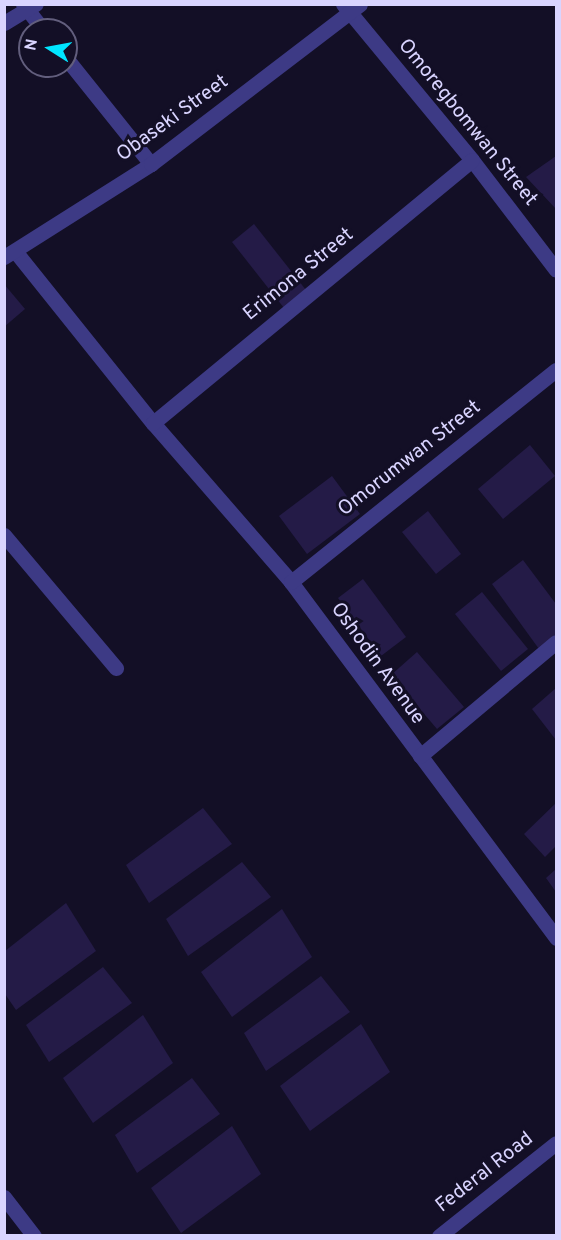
<!DOCTYPE html>
<style>
body{margin:0}
#map{position:relative;width:561px;height:1240px;overflow:hidden;background:#130f26;font-family:Overpass,sans-serif}
div>[style]{position:absolute}
[style*='--x']{left:calc(var(--x)*1px);top:calc(var(--y)*1px);width:calc(var(--w)*1px);rotate:calc(var(--a)*1deg)}
.building>*{inset:0;background:#241b47}
.minor>*{height:15px;margin:-7.5px;padding:0 7.5px;transform-origin:7.5px;border-radius:7.5px;background:#3d3a85}
span{translate:-50% -50%;white-space:nowrap;text-align:center;line-height:1.15;-webkit-text-stroke:6px #130f26;paint-order:stroke}
.street-label{font-size:20px;color:#d9d4ff}
.frame{position:absolute;inset:0;border:6px solid #d9d4ff;pointer-events:none}
.north{position:absolute;left:18px;top:18px;width:60px;height:60px;box-sizing:border-box;background:#130f26;border:2px solid #625e7d;border-radius:50%;rotate:281deg;font-size:16px;font-weight:700;line-height:24px;text-align:center;color:#d9d4ff}
.north::after{content:'';display:block;margin:auto;width:21px;height:27px;background:#00e5ff;clip-path:polygon(50% 0,100% 100%,50% 72%,0 100%)}
</style>
<div id="map">
<div class="building">
<div style="clip-path:polygon(556px 156px,556px 209px,526px 177px)"></div>
<div style="clip-path:polygon(254px 224px,306px 290px,284px 308px,232px 242px)"></div>
<div style="clip-path:polygon(4px 284px,25px 309px,4px 327px)"></div>
<div style="clip-path:polygon(530px 445px,555px 476px,503px 519px,478px 489px)"></div>
<div style="clip-path:polygon(332px 476px,360px 514px,307px 554px,279px 516px)"></div>
<div style="clip-path:polygon(428px 511px,461px 554px,436px 574px,402px 532px)"></div>
<div style="clip-path:polygon(523px 560px,556px 604px,556px 637px,539px 649px,492px 584px)"></div>
<div style="clip-path:polygon(363px 579px,406px 637px,381px 656px,338px 598px)"></div>
<div style="clip-path:polygon(482px 592px,528px 649px,501px 671px,455px 614px)"></div>
<div style="clip-path:polygon(417px 652px,464px 707px,437px 729px,391px 675px)"></div>
<div style="clip-path:polygon(556px 688px,556px 740px,532px 709px)"></div>
<div style="clip-path:polygon(556px 803px,556px 846px,545px 857px,524px 834px)"></div>
<div style="clip-path:polygon(203px 808px,232px 844px,149px 903px,126px 865px)"></div>
<div style="clip-path:polygon(242px 862px,271px 897px,188px 956px,166px 919px)"></div>
<div style="clip-path:polygon(556px 869px,556px 892px,546px 878px)"></div>
<div style="clip-path:polygon(66px 903px,96px 951px,16px 1010px,5px 994px,5px 951px)"></div>
<div style="clip-path:polygon(282px 909px,312px 957px,232px 1017px,201px 972px)"></div>
<div style="clip-path:polygon(103px 967px,132px 1003px,49px 1062px,26px 1025px)"></div>
<div style="clip-path:polygon(321px 976px,350px 1012px,266px 1071px,244px 1033px)"></div>
<div style="clip-path:polygon(143px 1015px,173px 1063px,93px 1123px,63px 1078px)"></div>
<div style="clip-path:polygon(361px 1024px,390px 1072px,310px 1131px,280px 1086px)"></div>
<div style="clip-path:polygon(192px 1078px,220px 1114px,137px 1173px,115px 1135px)"></div>
<div style="clip-path:polygon(232px 1126px,261px 1174px,181px 1233px,151px 1188px)"></div>
</div>
<div class="minor">
<div style="--x:23;--y:4;--w:33;--a:52"></div>
<div style="--x:343;--y:4;--w:202;--a:50.4"></div>
<div style="--x:472;--y:160;--w:138;--a:52.6"></div>
<div style="--x:4;--y:23;--w:37;--a:-31"></div>
<div style="--x:66;--y:58;--w:136;--a:51.3"></div>
<div style="--x:15;--y:251;--w:221;--a:51.3"></div>
<div style="--x:153;--y:423;--w:211;--a:49"></div>
<div style="--x:291;--y:582;--w:444;--a:53.3"></div>
<div style="--x:4;--y:257;--w:174;--a:-32.3"></div>
<div style="--x:151;--y:164;--w:263;--a:-37.4"></div>
<div style="--x:153;--y:423;--w:413;--a:-39.5"></div>
<div style="--x:4;--y:535;--w:174;--a:49.9"></div>
<div style="--x:291;--y:582;--w:339;--a:-38.7"></div>
<div style="--x:420;--y:756;--w:177;--a:-40"></div>
<div style="--x:4;--y:1197;--w:49;--a:52.4"></div>
<div style="--x:439;--y:1236;--w:149;--a:-38.5"></div>
</div>
<div class="street-label">
<span style="left:173px;top:119px;rotate:-36deg">Obaseki Street</span>
<span style="left:467px;top:123px;rotate:51deg">Omoregbomwan Street</span>
<span style="left:299px;top:275px;rotate:-39deg">Erimona Street</span>
<span style="left:410px;top:459px;rotate:-38deg">Omorumwan Street</span>
<span style="left:377px;top:664px;rotate:54deg">Oshodin Avenue</span>
<span style="left:485px;top:1173px;rotate:-38deg">Federal Road</span>
</div>
<div class="frame"></div>
<div class="north">N</div>
</div>
